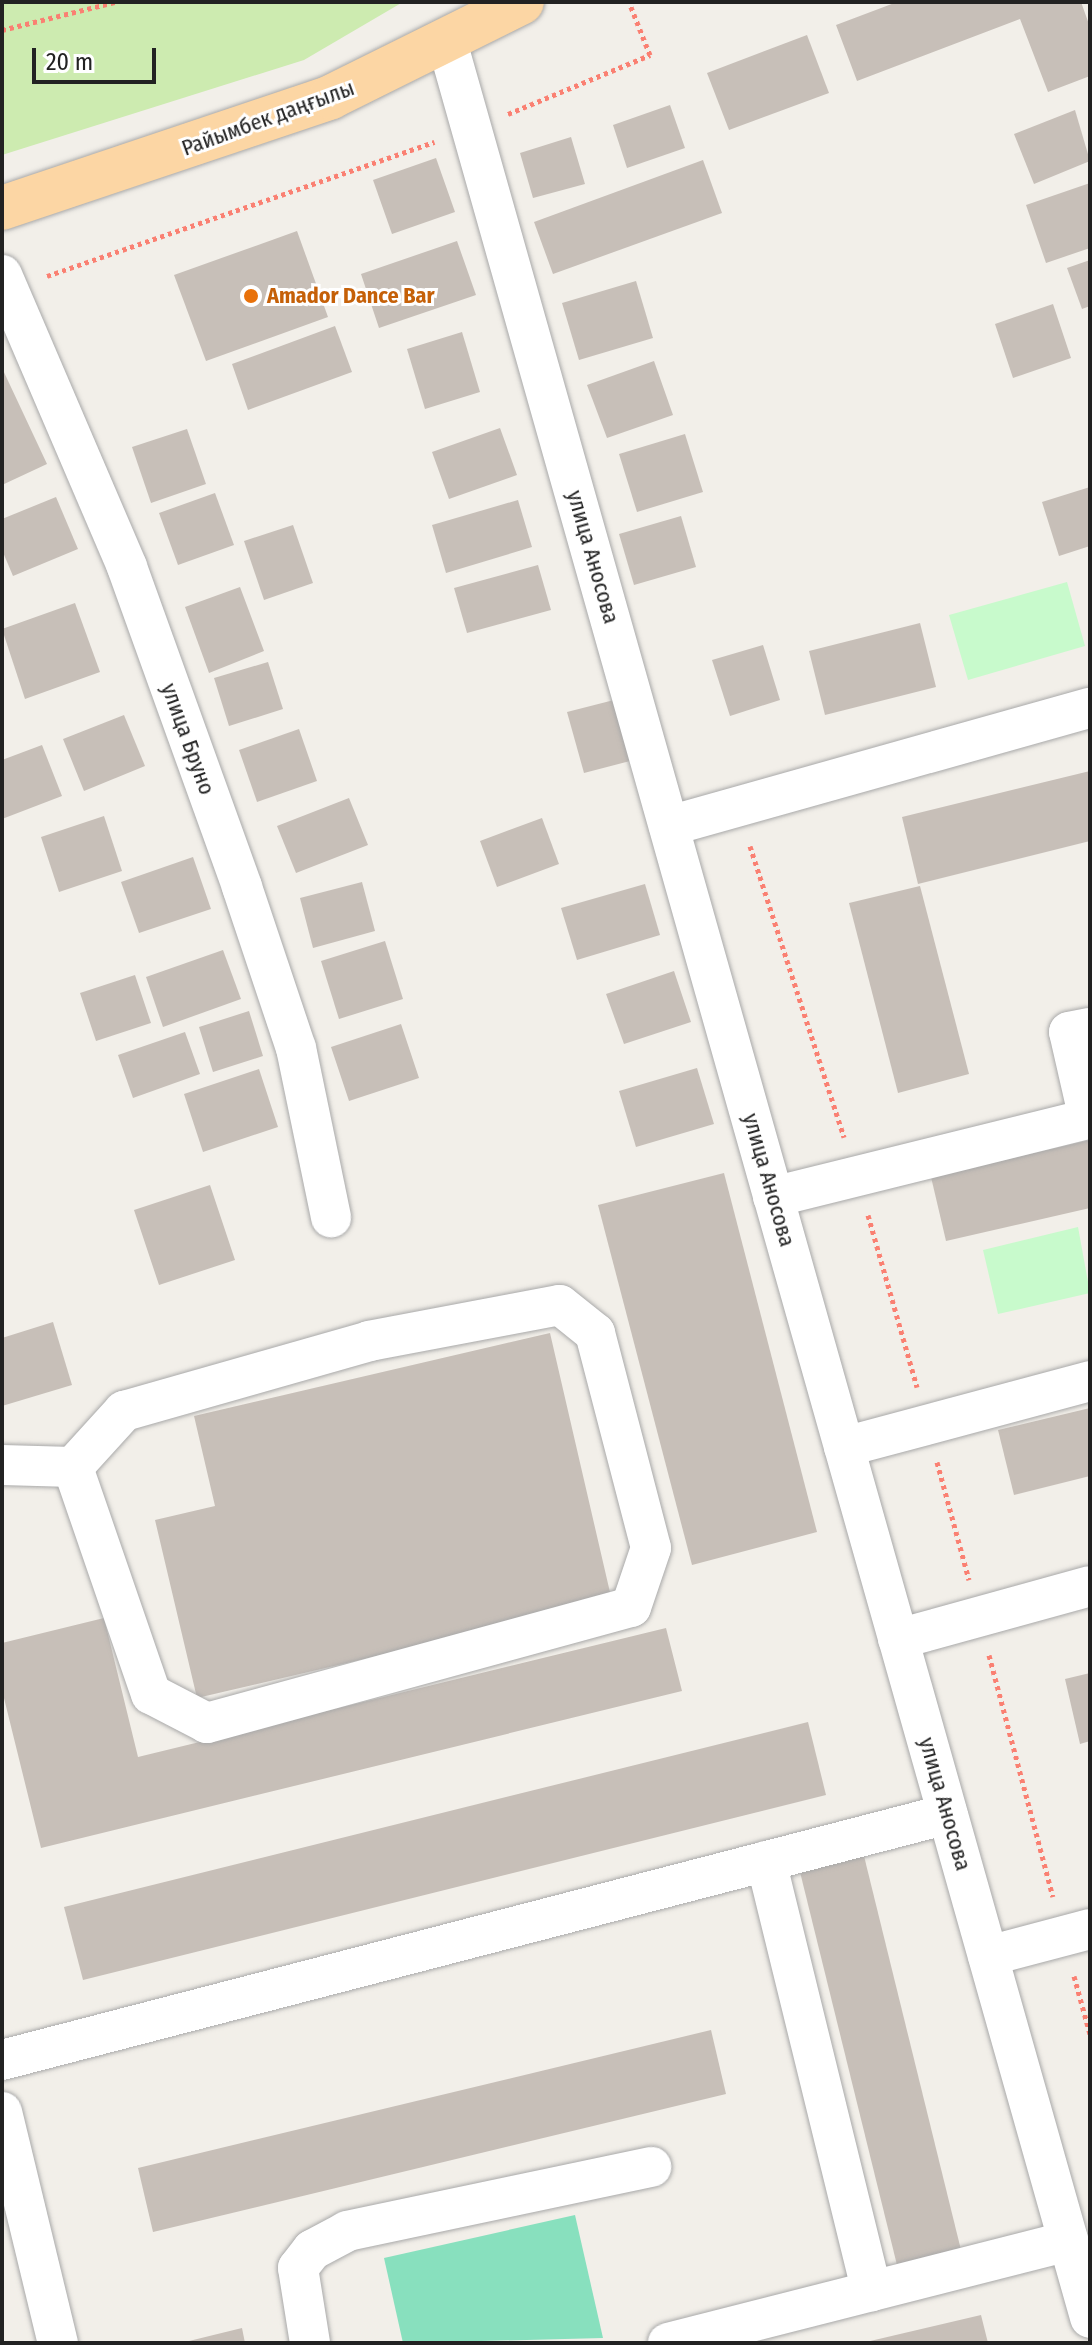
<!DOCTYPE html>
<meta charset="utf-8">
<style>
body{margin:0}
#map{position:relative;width:1092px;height:2345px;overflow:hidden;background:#f2efe9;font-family:"Fira Sans Condensed",sans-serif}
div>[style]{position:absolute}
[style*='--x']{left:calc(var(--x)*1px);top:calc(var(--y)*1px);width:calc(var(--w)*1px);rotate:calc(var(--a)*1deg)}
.grass>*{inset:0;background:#cdebb0}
.park>*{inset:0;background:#c8facc}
.pitch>*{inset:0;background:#88e0be}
.building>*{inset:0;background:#c7bfb8}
.path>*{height:5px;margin-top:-2.5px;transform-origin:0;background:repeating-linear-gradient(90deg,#fa8072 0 4px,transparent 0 8px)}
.roads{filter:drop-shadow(0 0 2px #a9a9a9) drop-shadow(0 0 2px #a9a9a9)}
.minor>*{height:40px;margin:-20px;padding:0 20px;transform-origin:20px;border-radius:20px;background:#fff}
.major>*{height:44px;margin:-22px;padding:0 22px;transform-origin:22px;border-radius:22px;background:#fcd6a4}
.dots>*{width:22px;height:22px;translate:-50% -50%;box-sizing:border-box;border:4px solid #fff;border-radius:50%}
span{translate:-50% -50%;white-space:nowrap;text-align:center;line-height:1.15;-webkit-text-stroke:6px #fff;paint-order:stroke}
.street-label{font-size:22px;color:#222}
.food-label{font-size:22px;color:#c56008;font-weight:700}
.left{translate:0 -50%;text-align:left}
.frame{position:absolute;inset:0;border:4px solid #222;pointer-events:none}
.scale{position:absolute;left:32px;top:48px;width:124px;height:36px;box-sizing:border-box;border:4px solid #222;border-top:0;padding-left:10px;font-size:24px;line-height:28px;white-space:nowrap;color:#222;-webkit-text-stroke:6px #fff;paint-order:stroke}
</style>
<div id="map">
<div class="grass">
<div style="clip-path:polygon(2px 2px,403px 2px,304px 60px,2px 155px)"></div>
</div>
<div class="park">
<div style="clip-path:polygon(1067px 582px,1085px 646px,968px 680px,949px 615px)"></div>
<div style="clip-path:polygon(1078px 1227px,1090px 1293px,998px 1314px,983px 1250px)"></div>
</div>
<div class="pitch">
<div style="clip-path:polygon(575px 2215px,603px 2338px,403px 2343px,384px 2258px)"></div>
</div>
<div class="building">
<div style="clip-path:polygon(897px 2px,1081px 2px,1090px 27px,1090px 76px,1048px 92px,1020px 19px,857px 81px,836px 25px)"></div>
<div style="clip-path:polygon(807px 35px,829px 93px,729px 130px,707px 73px)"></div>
<div style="clip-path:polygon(670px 105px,685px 148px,627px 168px,613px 125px)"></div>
<div style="clip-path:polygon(1075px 110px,1090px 161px,1034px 184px,1014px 134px)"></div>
<div style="clip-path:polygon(571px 137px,585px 184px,533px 198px,520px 153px)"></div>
<div style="clip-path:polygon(436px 158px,455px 212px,392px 234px,373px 180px)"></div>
<div style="clip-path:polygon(703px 160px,722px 213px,553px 274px,534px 222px)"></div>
<div style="clip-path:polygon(1090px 183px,1090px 248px,1046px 263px,1026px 205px)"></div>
<div style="clip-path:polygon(297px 231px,328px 317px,206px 361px,174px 275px)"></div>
<div style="clip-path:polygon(457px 241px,476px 295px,379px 328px,361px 274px)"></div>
<div style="clip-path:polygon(1090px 260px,1090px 306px,1082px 309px,1067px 268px)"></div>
<div style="clip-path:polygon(636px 281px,653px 338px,579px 360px,562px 303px)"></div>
<div style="clip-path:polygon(1053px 304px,1071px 358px,1013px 378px,995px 324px)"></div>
<div style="clip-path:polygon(335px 326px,352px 372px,248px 410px,232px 364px)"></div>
<div style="clip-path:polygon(462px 332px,480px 392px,425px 409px,407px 349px)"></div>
<div style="clip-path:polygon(654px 361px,673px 415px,607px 438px,587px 385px)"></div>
<div style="clip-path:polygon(2px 368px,47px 464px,2px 485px)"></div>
<div style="clip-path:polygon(500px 428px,517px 475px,449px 499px,432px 452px)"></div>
<div style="clip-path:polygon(187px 429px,206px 484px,151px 503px,132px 447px)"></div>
<div style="clip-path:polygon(685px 434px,703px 492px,637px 512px,619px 454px)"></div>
<div style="clip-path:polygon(1090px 487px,1090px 546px,1059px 556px,1042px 502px)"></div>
<div style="clip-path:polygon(215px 493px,234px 545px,178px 565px,159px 513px)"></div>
<div style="clip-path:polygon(56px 497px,78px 549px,13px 576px,2px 550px,2px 519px)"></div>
<div style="clip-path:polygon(518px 500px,532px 547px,446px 573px,432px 525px)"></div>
<div style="clip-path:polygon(681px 516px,696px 567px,634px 585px,619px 534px)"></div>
<div style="clip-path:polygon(293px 525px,313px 583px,264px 600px,244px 541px)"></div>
<div style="clip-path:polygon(538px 565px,551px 610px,467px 633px,454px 588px)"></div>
<div style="clip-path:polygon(240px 587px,264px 651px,209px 673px,185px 607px)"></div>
<div style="clip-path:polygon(75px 603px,100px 672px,25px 699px,2px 629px)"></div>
<div style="clip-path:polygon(920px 623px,936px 687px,825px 715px,809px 651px)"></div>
<div style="clip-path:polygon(763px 645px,780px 700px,730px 716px,712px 660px)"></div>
<div style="clip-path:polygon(268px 662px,283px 709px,229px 726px,214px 678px)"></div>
<div style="clip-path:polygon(614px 700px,630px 761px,584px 773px,567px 712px)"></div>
<div style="clip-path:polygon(124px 715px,145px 766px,84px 791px,63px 739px)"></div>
<div style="clip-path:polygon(299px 729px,317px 781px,257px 802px,239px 750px)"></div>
<div style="clip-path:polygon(42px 745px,62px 796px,2px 819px,2px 760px)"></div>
<div style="clip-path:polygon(1090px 771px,1090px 841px,918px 884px,902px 817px)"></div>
<div style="clip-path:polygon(349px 798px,368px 845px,296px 873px,277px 826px)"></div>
<div style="clip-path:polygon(104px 816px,122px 871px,59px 892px,41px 837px)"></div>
<div style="clip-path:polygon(542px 818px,559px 864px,497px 887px,480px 841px)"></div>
<div style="clip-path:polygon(193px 857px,211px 909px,139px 933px,121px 882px)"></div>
<div style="clip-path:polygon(362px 882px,375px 931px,313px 948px,300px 898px)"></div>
<div style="clip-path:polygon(645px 884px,660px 935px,577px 960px,561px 908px)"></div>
<div style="clip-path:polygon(920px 886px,969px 1074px,898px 1093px,849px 903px)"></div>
<div style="clip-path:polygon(385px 941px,403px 999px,339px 1019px,321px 961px)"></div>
<div style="clip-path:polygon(223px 950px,241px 999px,163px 1027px,146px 977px)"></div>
<div style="clip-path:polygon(674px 971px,691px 1022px,624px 1044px,606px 994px)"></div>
<div style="clip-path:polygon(135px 975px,151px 1023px,96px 1041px,80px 993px)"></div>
<div style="clip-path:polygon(249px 1011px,263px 1056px,213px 1072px,199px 1027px)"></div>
<div style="clip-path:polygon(401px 1024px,419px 1078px,349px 1101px,331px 1047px)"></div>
<div style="clip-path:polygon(185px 1032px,200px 1074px,133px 1098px,118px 1055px)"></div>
<div style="clip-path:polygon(697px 1068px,714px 1124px,636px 1147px,619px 1091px)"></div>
<div style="clip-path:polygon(259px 1069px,278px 1127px,203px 1152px,184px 1094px)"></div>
<div style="clip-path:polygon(1090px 1140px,1090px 1208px,946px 1241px,931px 1177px)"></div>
<div style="clip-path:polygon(724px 1173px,817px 1532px,692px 1565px,598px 1205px)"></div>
<div style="clip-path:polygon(210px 1185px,235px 1260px,159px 1285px,134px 1210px)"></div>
<div style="clip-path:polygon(53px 1322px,72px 1385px,2px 1406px,2px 1338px)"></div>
<div style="clip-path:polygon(550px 1333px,612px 1601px,197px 1698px,155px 1520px,215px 1506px,194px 1416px)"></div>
<div style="clip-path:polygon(1090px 1408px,1090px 1476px,1014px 1495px,998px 1430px)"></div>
<div style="clip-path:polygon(104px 1618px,138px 1757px,666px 1628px,682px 1691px,41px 1848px,2px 1690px,2px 1643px)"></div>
<div style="clip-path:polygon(1090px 1673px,1090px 1741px,1080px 1744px,1065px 1679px)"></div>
<div style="clip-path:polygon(808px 1722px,826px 1795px,83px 1980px,64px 1907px)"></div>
<div style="clip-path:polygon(864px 1856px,961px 2250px,897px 2265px,800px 1872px)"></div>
<div style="clip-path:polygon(711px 2030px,726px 2094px,153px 2232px,138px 2168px)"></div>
<div style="clip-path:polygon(981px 2315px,988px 2343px,866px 2343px,866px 2342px)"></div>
<div style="clip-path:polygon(242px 2328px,245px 2343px,186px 2343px,185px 2342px)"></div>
</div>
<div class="path">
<div style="--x:2;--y:30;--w:116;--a:-13.9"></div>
<div style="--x:508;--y:114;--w:154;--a:-22.6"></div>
<div style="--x:650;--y:55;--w:57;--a:-111.6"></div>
<div style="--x:47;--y:276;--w:410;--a:-19.1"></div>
<div style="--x:750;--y:846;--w:306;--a:72.1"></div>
<div style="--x:868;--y:1215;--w:179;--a:74.1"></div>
<div style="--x:937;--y:1462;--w:122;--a:74.8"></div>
<div style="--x:989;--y:1655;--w:250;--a:75.2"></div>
<div style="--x:1074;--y:1976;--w:60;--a:74.6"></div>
</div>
<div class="roads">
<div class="minor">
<div style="--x:447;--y:42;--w:2365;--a:74.22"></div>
<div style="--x:2;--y:275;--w:318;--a:66.8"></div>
<div style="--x:127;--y:567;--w:340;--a:70.2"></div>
<div style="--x:242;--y:887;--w:170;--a:71.5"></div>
<div style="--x:296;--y:1048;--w:173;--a:78.3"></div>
<div style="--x:669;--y:826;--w:437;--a:-15.7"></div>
<div style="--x:773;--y:1197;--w:325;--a:-13.9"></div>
<div style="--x:1089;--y:1119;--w:89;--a:-102.9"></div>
<div style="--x:1069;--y:1032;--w:21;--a:-11"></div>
<div style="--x:844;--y:1447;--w:255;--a:-15"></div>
<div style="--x:2;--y:1465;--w:71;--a:1.6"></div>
<div style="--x:73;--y:1467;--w:76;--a:-47.7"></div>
<div style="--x:124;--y:1411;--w:255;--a:-15.9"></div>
<div style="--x:369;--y:1341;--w:194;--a:-10.7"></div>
<div style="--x:560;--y:1305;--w:45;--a:38.7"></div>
<div style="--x:595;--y:1333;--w:222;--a:75.4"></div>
<div style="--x:651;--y:1548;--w:62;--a:108.7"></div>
<div style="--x:631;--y:1607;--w:440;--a:164.7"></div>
<div style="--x:207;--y:1723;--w:63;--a:-152.6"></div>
<div style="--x:151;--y:1694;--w:240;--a:-109"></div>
<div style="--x:898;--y:1639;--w:199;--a:-15.4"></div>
<div style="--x:766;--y:1861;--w:443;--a:76.2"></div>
<div style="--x:988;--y:1956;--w:106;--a:-14.8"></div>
<div style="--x:2;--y:2060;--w:977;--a:-14.58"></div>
<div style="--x:2;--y:2112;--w:238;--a:76.4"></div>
<div style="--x:310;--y:2343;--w:76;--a:-99.1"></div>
<div style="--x:298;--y:2268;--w:23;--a:-52"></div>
<div style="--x:312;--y:2250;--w:40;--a:-28"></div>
<div style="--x:347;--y:2231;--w:311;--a:-11.9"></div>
<div style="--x:668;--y:2343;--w:413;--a:-14.3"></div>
</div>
<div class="major">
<div style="--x:2;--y:208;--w:347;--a:-18.6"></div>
<div style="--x:331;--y:97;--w:213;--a:-26.4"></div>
</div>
</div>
<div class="dots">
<div style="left:251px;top:296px;background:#e8710a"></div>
</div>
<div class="street-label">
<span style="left:268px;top:118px;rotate:-20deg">Райымбек даңғылы</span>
<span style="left:593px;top:557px;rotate:74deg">улица Аносова</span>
<span style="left:188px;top:739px;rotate:70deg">улица Бруно</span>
<span style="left:769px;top:1180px;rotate:74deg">улица Аносова</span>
<span style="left:945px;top:1804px;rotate:74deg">улица Аносова</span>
</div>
<div class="food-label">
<span class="left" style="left:267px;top:296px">Amador Dance Bar</span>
</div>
<div class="frame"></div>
<div class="scale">20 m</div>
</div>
